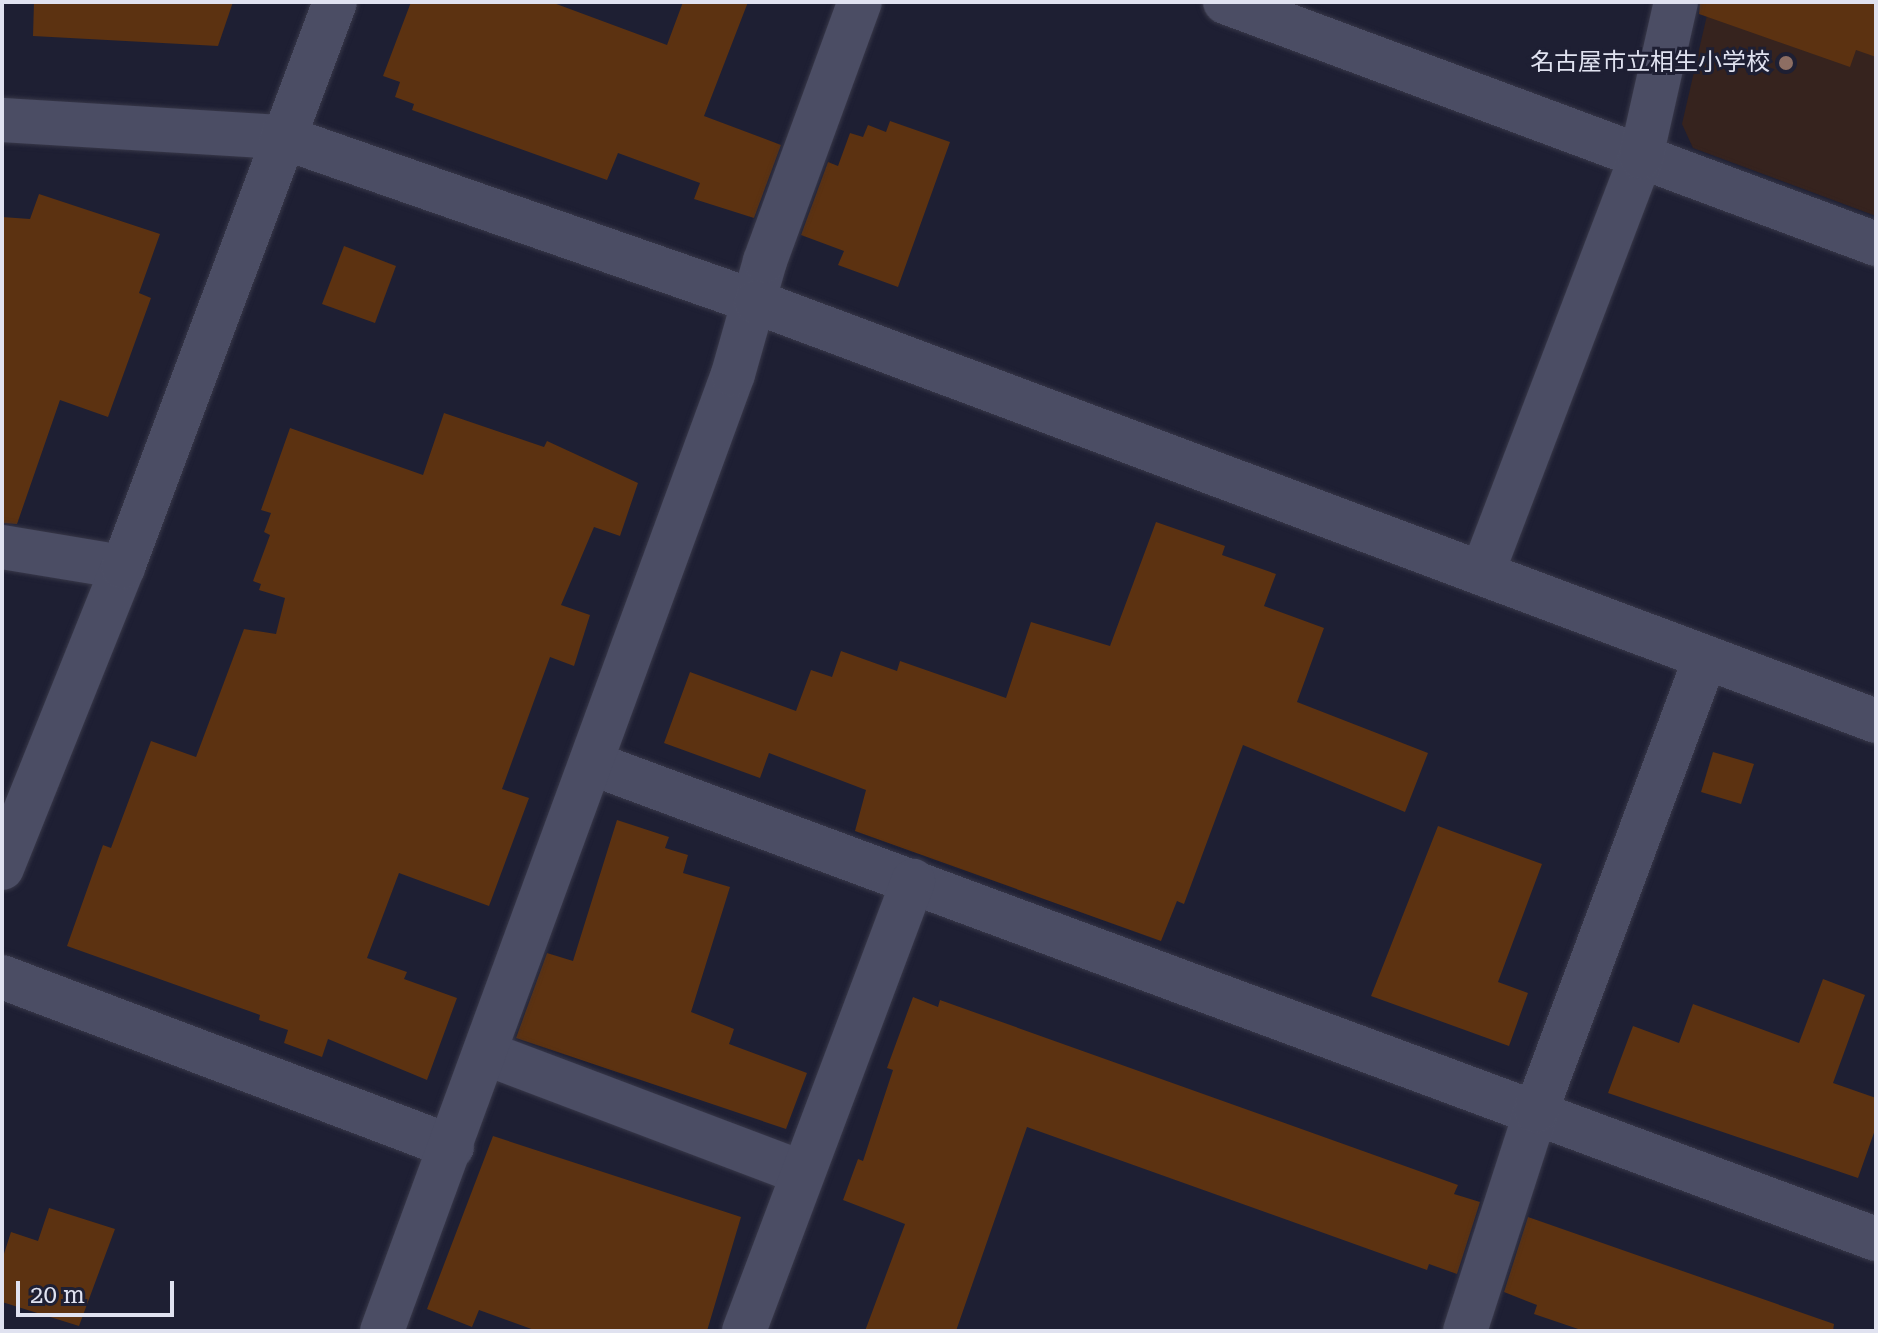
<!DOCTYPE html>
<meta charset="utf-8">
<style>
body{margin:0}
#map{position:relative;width:1878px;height:1333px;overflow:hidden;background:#1e1f33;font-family:"Roboto Serif","Noto Sans JP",serif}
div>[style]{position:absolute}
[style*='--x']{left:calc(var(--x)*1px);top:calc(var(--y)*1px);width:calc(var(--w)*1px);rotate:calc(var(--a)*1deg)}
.education>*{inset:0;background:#36231e}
.building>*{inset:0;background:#5c3211}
.roads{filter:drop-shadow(0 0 2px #383849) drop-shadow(0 0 2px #383849)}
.street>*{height:44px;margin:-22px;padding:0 22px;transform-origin:22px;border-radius:22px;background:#4b4d64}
.secondary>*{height:44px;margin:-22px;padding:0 22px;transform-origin:22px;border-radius:22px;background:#4b4d64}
.dots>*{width:22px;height:22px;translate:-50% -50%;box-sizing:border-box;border:4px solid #1e1f33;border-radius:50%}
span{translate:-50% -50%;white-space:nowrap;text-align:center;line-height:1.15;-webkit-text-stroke:6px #1e1f33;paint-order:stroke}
.poi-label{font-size:24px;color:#e0e2f0}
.right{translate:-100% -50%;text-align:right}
.frame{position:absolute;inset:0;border:4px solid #e0e2f0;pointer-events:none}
.scale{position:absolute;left:16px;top:1281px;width:158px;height:36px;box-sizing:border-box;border:4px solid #e0e2f0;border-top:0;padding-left:10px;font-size:24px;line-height:28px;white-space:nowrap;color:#e0e2f0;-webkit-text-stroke:6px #1e1f33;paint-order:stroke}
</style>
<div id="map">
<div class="education">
<div style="clip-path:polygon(1710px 2px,1876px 2px,1876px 216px,1693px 148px,1682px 124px)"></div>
</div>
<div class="building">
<div style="clip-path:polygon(34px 2px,233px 2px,218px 46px,33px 36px)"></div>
<div style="clip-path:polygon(411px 2px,551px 2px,667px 45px,683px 2px,748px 2px,704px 116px,781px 145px,754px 218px,694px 199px,700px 183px,618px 153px,607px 180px,412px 110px,414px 104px,395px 97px,400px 82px,383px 76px)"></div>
<div style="clip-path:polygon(1700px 2px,1876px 2px,1876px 57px,1856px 50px,1850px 67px,1699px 14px)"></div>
<div style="clip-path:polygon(890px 121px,950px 142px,898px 287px,838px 265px,844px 251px,801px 235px,828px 162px,838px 166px,850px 133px,863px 137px,868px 125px,886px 132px)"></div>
<div style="clip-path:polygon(39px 194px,160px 234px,139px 293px,151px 298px,108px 417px,60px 400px,17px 524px,2px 523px,2px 217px,30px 219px)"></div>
<div style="clip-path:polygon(344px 246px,396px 266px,375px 323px,322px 304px)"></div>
<div style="clip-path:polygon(444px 413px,544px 447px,547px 441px,638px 483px,620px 536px,594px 527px,561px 605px,590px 615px,574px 666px,550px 657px,502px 789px,529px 798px,489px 906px,399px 873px,367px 958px,407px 972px,404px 979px,457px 998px,427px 1080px,328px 1039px,322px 1057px,284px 1043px,288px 1030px,259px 1020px,260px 1015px,67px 946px,103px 845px,111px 848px,151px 741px,196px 757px,244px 629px,276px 634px,285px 598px,259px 590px,261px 584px,253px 581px,270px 535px,264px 532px,271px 513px,261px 510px,290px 428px,423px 475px)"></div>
<div style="clip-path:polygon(1156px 522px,1225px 546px,1222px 555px,1276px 574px,1264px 606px,1324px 628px,1297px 702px,1428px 753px,1405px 812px,1243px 745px,1184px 904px,1177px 901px,1161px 941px,855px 831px,866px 790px,769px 753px,760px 778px,664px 743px,690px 672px,796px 711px,811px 670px,832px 677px,841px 651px,897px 671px,900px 661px,1006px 698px,1031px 622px,1110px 646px)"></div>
<div style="clip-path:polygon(1713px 752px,1754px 764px,1741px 804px,1701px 792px)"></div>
<div style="clip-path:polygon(617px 820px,669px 837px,665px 848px,688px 855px,683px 873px,730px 887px,691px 1012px,734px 1029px,729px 1044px,807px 1073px,786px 1129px,516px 1038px,547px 953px,573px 961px)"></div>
<div style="clip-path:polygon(1438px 826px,1542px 864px,1498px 982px,1528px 993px,1509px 1046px,1371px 996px)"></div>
<div style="clip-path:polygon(1823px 979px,1865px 995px,1833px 1083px,1876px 1098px,1876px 1127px,1858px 1178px,1608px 1093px,1633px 1026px,1679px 1043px,1693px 1004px,1799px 1043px)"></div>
<div style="clip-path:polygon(913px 997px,938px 1007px,940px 1000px,1458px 1185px,1454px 1194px,1480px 1202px,1457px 1274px,1429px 1264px,1427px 1270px,1027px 1127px,956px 1331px,865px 1331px,905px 1224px,843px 1200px,858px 1159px,863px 1161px,893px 1070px,887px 1068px)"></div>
<div style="clip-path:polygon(493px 1136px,741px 1217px,707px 1331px,537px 1331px,479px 1310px,472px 1327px,427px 1309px)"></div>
<div style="clip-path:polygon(49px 1208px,115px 1229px,79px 1326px,2px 1302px,2px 1260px,11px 1232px,38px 1241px)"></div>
<div style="clip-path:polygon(1528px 1217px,1834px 1324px,1833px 1331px,1584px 1331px,1534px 1314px,1537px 1305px,1504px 1292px)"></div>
</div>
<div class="roads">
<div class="street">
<div style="--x:1225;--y:2;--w:695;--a:20.39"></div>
<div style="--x:2;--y:547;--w:123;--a:9.4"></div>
<div style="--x:1483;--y:571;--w:443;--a:-69.1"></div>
<div style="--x:1641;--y:157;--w:159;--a:-77.3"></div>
<div style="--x:591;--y:763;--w:1370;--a:20.33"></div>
<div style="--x:2;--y:977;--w:481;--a:20.7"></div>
<div style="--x:485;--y:1053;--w:337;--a:20.7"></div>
<div style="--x:382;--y:1331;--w:1019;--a:-69.86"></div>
<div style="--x:733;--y:374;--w:117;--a:-74.2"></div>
<div style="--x:765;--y:261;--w:276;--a:-69.9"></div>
<div style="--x:744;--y:1331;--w:481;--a:-69.4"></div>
<div style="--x:1465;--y:1331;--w:231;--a:-72.1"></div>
<div style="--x:1536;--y:1111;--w:483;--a:-69.5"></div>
</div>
<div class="secondary">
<div style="--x:2;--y:120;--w:281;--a:3.5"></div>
<div style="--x:282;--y:137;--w:502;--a:19.19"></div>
<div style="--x:756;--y:302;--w:1196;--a:20.51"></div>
<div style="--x:2;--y:868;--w:324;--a:-68.1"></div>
<div style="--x:123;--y:567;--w:603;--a:-69.43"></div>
</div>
</div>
<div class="dots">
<div style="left:1786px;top:63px;background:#8d6e63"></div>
</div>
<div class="poi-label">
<span class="right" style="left:1770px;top:63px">名古屋市立相生小学校</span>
</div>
<div class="frame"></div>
<div class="scale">20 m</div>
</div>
